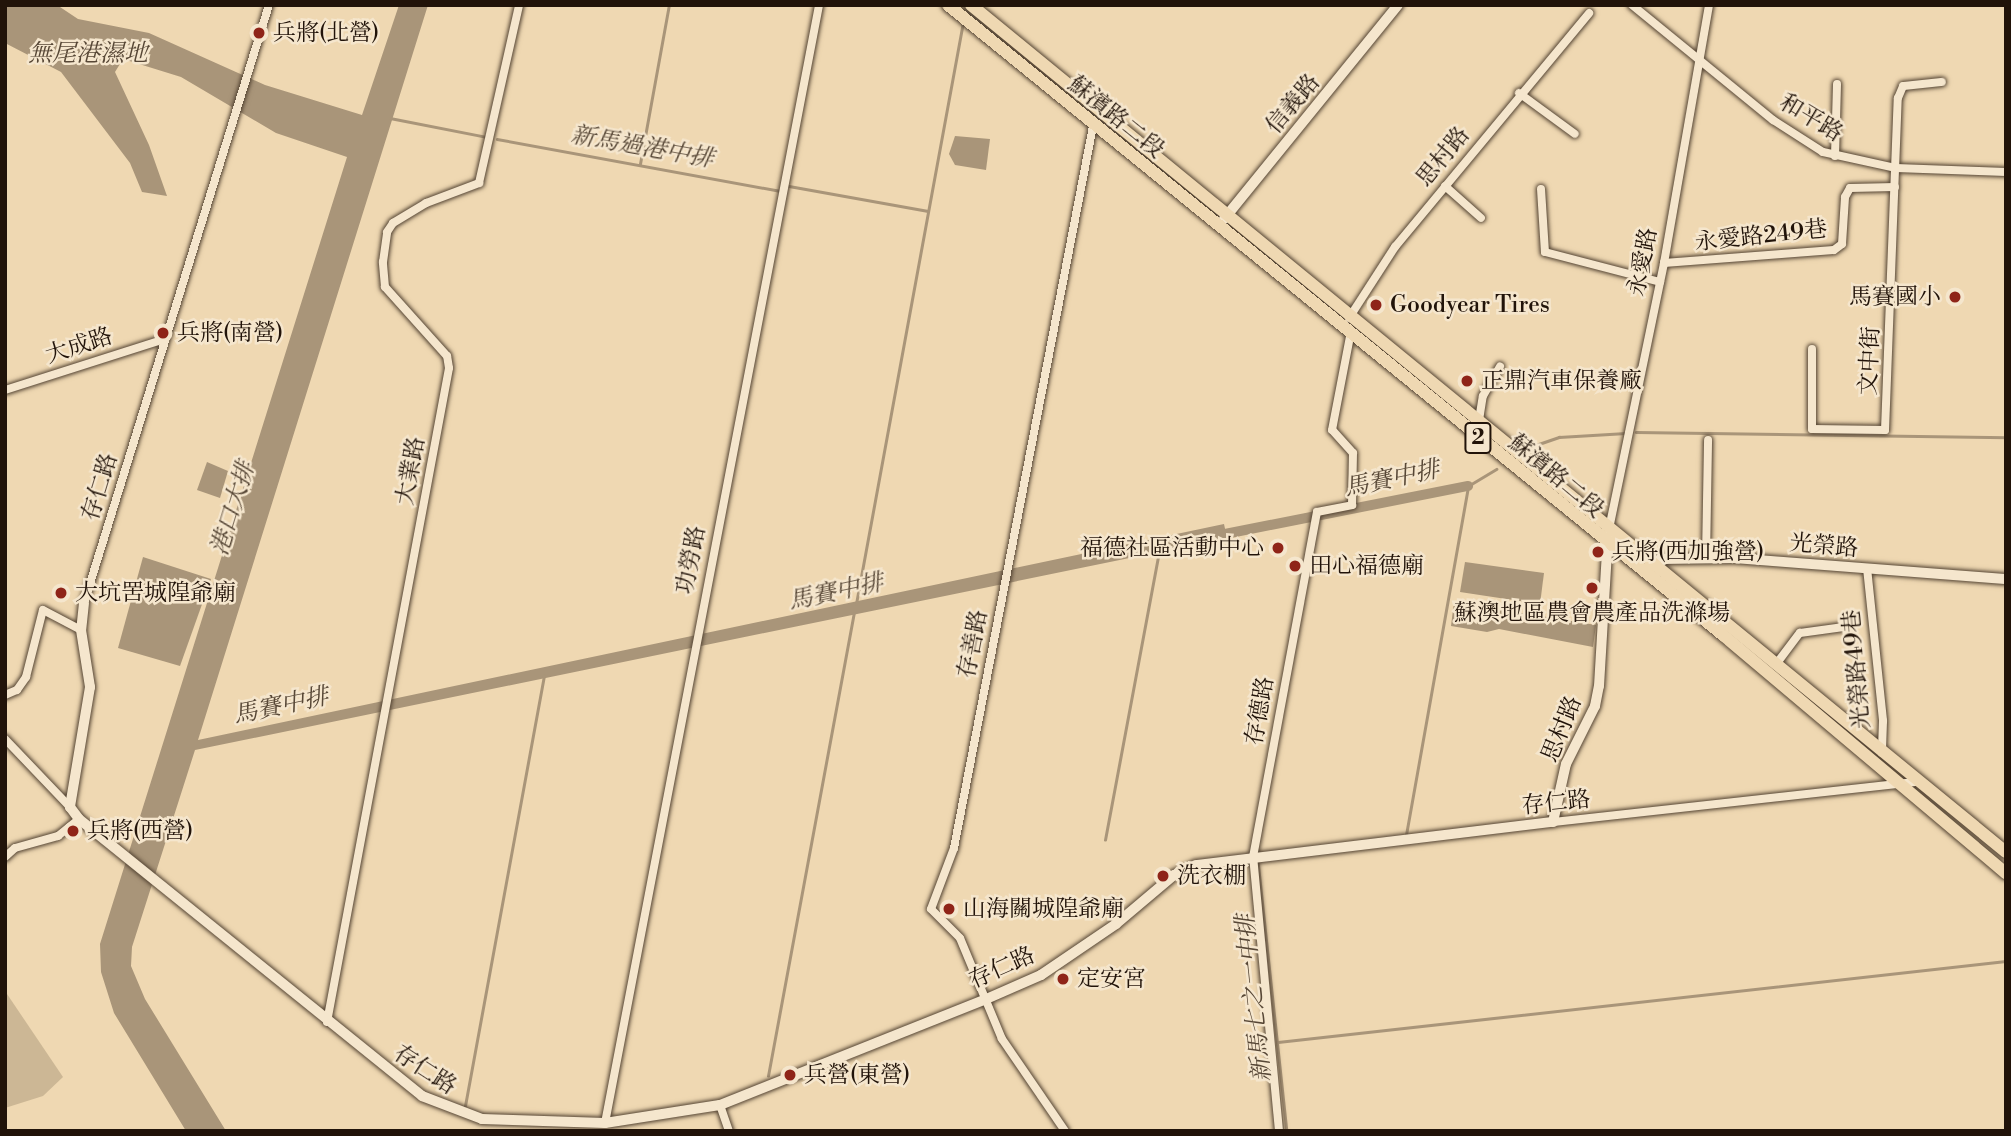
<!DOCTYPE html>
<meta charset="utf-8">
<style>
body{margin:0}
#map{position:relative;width:2011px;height:1136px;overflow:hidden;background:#efd8b2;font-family:"Libre Bodoni","Noto Serif TC",serif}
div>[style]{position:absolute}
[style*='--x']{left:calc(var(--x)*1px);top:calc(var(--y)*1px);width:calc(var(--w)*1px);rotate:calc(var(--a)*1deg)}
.green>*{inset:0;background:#ccb795}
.water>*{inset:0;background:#a99579}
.stream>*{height:2.5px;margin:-1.25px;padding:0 1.25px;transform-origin:1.25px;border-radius:1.25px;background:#a99579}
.canal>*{height:10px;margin:-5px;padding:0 5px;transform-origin:5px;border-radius:5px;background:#a99579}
.roads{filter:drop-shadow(0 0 2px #544433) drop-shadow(0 0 2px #544433)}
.minor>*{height:8px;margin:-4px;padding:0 4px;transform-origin:4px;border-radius:4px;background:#f5e6cd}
.tertiary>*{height:10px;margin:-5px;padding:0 5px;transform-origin:5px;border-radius:5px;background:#f5e6cd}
.primary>*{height:12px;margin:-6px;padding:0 6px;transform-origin:6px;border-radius:6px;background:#efd8b2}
.dots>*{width:19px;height:19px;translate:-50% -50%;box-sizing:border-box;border:4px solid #f5e6cd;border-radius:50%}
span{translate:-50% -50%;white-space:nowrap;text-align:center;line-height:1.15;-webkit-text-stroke:5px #f5e6cd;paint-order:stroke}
.shield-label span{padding:2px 5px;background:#f5e6cd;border:2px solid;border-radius:5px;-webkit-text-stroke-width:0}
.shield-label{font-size:21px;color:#211309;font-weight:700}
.poi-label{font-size:23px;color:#211309}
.left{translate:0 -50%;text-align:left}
.right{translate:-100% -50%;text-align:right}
.street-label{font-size:23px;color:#211309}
.water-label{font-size:24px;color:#574736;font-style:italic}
.frame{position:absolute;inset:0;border:7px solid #211309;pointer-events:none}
</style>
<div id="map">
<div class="green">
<div style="clip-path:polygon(5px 991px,63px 1077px,43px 1096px,5px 1108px)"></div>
</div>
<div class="water">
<div style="clip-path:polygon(5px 5px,57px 5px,78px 19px,149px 33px,265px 85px,362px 115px,399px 5px,428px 5px,198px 740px,1224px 524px,1227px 538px,195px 750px,132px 947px,131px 966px,145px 999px,226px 1131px,186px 1131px,114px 1013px,101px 972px,100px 944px,347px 157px,276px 133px,181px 77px,123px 59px,115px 72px,149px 145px,167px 196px,142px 192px,130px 163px,61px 72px,5px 43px)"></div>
<div style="clip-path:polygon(955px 136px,990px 139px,986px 170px,955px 165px,949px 154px)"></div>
<div style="clip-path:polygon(207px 462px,228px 471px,220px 498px,197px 490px)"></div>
<div style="clip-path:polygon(143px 557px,211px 579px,180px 666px,118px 648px)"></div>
<div style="clip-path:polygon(1465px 562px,1544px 573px,1540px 604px,1460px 592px)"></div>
<div style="clip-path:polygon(1454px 602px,1596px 625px,1593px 647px,1499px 629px,1487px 632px,1451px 626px)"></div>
</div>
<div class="stream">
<div style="--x:390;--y:118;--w:99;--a:11.1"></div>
<div style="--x:497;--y:139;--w:288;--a:10.4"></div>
<div style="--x:640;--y:164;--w:162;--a:-79.7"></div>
<div style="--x:789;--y:186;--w:141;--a:10.2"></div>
<div style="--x:1636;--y:432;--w:370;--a:0.8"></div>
<div style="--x:1530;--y:447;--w:31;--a:-19"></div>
<div style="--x:1559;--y:437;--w:67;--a:-3.4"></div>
<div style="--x:856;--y:604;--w:592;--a:-79.58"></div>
<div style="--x:1406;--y:835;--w:354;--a:-79.9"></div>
<div style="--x:1468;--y:486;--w:33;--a:-31"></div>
<div style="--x:1105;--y:840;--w:294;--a:-79.4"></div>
<div style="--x:1258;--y:861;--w:272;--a:83.9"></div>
<div style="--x:1278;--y:1042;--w:732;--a:-6.35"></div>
<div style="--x:768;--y:1076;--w:470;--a:-79.5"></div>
<div style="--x:465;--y:1106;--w:437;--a:-79.6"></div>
</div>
<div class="canal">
<div style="--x:1215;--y:536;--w:258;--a:-11.2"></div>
</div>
<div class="roads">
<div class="minor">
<div style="--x:1632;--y:5;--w:182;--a:39.2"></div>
<div style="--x:1773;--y:120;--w:59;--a:32.6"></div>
<div style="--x:1823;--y:152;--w:75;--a:12.4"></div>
<div style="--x:1896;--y:168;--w:110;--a:2.1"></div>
<div style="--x:1519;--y:93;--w:69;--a:36.2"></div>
<div style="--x:1835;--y:156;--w:72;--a:-88.4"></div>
<div style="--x:1445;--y:186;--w:48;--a:41.6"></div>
<div style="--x:1541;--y:189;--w:63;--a:86.4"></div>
<div style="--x:1545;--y:252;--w:119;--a:14.6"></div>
<div style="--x:1664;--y:263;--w:170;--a:-4.4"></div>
<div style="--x:1834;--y:250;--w:10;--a:-37"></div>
<div style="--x:1842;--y:244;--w:47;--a:-86.3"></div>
<div style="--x:1845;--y:197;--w:10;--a:-61"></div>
<div style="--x:1850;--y:188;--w:45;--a:-1.3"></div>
<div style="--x:1349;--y:318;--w:85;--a:-57.1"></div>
<div style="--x:1395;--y:247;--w:304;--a:-50.3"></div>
<div style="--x:1812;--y:349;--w:80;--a:90"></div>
<div style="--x:1812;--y:429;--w:73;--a:0.8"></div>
<div style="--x:1885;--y:430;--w:332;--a:-87.8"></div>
<div style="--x:1898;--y:98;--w:13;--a:-67"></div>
<div style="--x:1903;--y:86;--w:39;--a:-6"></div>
<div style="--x:5;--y:390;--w:168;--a:-17.7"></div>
<div style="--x:1479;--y:420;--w:24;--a:-81"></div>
<div style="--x:1483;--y:396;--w:34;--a:-60"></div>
<div style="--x:1610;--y:524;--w:267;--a:-78.3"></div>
<div style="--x:1664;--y:263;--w:262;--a:-80.1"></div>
<div style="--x:1706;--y:558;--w:118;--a:-89"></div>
<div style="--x:1867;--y:568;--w:154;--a:84"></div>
<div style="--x:1883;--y:721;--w:32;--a:92"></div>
<div style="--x:84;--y:603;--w:626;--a:-72.81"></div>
<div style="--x:1777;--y:663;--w:38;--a:-53"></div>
<div style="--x:1800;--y:633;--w:44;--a:-7.8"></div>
<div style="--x:5;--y:695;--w:13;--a:-23"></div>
<div style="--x:17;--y:690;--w:16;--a:-55"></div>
<div style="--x:26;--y:677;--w:69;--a:-75.8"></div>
<div style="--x:43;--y:610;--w:43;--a:27.8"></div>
<div style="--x:5;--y:739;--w:94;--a:46.3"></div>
<div style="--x:1553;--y:822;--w:367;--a:-6.3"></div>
<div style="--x:5;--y:857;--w:13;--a:-42"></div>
<div style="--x:15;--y:848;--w:45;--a:-15.6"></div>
<div style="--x:58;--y:836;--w:27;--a:-39"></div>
<div style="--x:327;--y:1022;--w:665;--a:-79.43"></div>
<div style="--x:449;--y:368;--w:12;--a:-99"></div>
<div style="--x:447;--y:356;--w:93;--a:-131.9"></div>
<div style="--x:385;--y:287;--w:25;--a:-95"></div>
<div style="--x:383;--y:262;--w:30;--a:-82"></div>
<div style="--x:387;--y:232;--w:11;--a:-56"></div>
<div style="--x:393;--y:223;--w:39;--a:-31"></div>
<div style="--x:426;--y:203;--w:57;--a:-20.7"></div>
<div style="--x:479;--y:183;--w:182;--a:-77.3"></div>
<div style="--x:720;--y:1105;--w:28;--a:71"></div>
<div style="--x:605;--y:1123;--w:1138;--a:-79.16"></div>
<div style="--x:1065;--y:1131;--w:112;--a:-124.4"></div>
<div style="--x:1002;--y:1039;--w:109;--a:-112.6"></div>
<div style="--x:960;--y:938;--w:41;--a:-135"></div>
<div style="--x:931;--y:909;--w:65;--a:-69.3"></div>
<div style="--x:954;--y:848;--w:735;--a:-79.1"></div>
<div style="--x:1279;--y:1131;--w:275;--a:-95.4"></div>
<div style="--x:1253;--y:857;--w:351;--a:-79.5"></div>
<div style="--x:1317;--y:512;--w:36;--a:-11"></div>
<div style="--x:1352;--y:505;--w:52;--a:-88.9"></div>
<div style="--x:1353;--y:453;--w:31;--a:-132"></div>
<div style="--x:1332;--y:430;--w:101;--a:-79.1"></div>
</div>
<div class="tertiary">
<div style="--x:1224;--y:219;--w:276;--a:-50.9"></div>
<div style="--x:1651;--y:568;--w:13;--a:-45"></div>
<div style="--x:1660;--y:559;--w:73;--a:-0.8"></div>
<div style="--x:1733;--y:558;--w:274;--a:4.4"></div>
<div style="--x:84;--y:603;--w:27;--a:96"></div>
<div style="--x:81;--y:630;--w:58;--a:81"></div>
<div style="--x:90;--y:687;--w:122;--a:99.5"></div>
<div style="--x:70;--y:807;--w:15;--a:53"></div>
<div style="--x:79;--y:819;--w:441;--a:38.9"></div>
<div style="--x:422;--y:1096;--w:64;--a:21"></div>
<div style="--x:482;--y:1119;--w:123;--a:1.9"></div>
<div style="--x:605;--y:1123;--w:116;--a:-8.9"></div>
<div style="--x:720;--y:1105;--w:284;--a:-21.7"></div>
<div style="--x:984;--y:1000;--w:62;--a:-23.7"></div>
<div style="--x:1041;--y:975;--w:91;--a:-34.2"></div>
<div style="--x:1116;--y:924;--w:76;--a:-40.2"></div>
<div style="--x:1174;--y:875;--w:24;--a:-24"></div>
<div style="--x:1196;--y:865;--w:360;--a:-6.9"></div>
<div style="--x:1553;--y:822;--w:59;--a:-77.4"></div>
<div style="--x:1566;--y:764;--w:65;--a:-63.4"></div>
<div style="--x:1595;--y:706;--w:20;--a:-79"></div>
<div style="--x:1599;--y:686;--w:151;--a:-86.6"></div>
</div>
<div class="primary">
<div style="--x:948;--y:5;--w:999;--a:39.11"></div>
<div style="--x:1723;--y:635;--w:370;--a:40.1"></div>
<div style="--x:971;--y:5;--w:1337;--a:39.3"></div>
</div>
</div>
<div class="dots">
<div style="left:259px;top:33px;background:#8f2418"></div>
<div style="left:1955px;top:297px;background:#8f2418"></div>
<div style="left:1376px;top:305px;background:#8f2418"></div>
<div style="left:163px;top:333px;background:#8f2418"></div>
<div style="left:1467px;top:381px;background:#8f2418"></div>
<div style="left:1278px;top:548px;background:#8f2418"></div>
<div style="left:1598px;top:552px;background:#8f2418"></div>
<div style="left:1295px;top:566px;background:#8f2418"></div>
<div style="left:1592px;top:588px;background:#8f2418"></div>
<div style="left:61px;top:593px;background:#8f2418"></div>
<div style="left:73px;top:831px;background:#8f2418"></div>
<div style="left:1163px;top:876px;background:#8f2418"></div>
<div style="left:949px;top:909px;background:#8f2418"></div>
<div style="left:1063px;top:979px;background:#8f2418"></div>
<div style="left:790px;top:1075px;background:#8f2418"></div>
</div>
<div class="shield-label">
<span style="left:1478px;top:438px">2</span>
</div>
<div class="poi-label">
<span class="left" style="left:273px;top:33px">兵將(北營)</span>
<span class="right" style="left:1941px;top:297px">馬賽國小</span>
<span class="left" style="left:1390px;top:305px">Goodyear Tires</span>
<span class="left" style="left:177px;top:333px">兵將(南營)</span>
<span class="left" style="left:1481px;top:381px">正鼎汽車保養廠</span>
<span class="right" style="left:1264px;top:548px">福德社區活動中心</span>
<span class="left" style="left:1612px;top:552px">兵將(西加強營)</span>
<span class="left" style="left:1309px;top:566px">田心福德廟</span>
<span class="left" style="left:75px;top:593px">大坑罟城隍爺廟</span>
<span style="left:1592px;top:613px">蘇澳地區農會農產品洗滌場</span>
<span class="left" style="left:87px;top:831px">兵將(西營)</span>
<span class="left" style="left:1177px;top:876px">洗衣棚</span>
<span class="left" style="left:963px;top:909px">山海關城隍爺廟</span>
<span class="left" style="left:1077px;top:979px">定安宮</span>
<span class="left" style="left:804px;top:1075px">兵營(東營)</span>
</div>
<div class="street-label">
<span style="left:1293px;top:104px;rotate:-50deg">信義路</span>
<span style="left:1116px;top:117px;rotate:39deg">蘇濱路二段</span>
<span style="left:1811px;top:118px;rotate:31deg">和平路</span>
<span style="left:1443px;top:157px;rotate:-51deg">思村路</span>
<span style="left:1761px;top:236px;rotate:-6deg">永愛路249巷</span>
<span style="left:1643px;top:262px;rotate:-79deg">永愛路</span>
<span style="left:79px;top:346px;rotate:-18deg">大成路</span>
<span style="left:1870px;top:361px;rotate:-87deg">文中街</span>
<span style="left:411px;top:471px;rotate:-80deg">大業路</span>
<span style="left:1556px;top:476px;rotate:40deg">蘇濱路二段</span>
<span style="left:100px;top:487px;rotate:-73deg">存仁路</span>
<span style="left:1824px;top:546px;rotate:5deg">光榮路</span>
<span style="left:691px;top:560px;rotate:-79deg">功勞路</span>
<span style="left:973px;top:644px;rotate:-79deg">存善路</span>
<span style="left:1857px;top:669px;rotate:-95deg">光榮路49巷</span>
<span style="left:1260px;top:711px;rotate:-80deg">存德路</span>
<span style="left:1562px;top:729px;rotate:-68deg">思村路</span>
<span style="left:1556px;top:803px;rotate:-6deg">存仁路</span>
<span style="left:1002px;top:968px;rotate:-24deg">存仁路</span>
<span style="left:425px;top:1070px;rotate:33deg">存仁路</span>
</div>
<div class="water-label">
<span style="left:88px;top:55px">無尾港濕地</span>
<span style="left:642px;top:148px;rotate:10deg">新馬過港中排</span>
<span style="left:1392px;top:480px;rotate:-12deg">馬賽中排</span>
<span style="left:234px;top:509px;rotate:-73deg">港口大排</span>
<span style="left:836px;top:593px;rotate:-12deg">馬賽中排</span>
<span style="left:281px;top:707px;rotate:-12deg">馬賽中排</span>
<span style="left:1255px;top:998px;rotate:-96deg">新馬七之一中排</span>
</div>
<div class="frame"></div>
</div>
